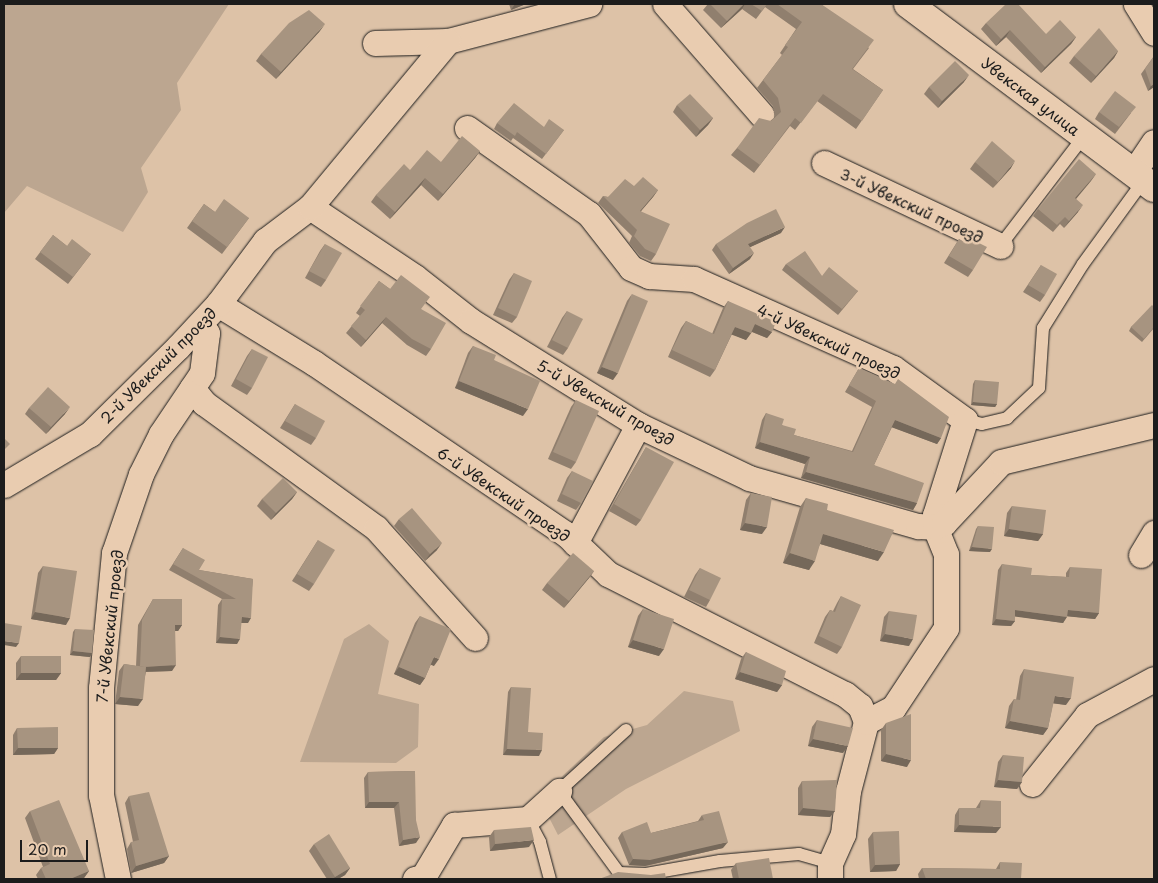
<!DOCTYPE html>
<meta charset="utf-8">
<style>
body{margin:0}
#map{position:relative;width:1158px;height:883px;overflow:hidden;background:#ddc2a7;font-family:"Playpen Sans",sans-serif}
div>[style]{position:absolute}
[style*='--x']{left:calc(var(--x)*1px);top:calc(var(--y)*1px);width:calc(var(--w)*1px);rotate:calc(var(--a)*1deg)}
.green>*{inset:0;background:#bca690}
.roads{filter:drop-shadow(0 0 1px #1c1c1c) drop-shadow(0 0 1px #1c1c1c)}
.service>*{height:12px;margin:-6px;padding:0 6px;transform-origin:6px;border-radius:6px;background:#e9ccb0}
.minor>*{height:25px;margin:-12.5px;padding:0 12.5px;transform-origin:12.5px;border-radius:12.5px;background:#e9ccb0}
.tertiary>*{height:28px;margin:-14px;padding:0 14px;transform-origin:14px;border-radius:14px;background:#e9ccb0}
.wall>*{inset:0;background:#907f6e}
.shaded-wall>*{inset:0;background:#75685a}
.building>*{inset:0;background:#a79480}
span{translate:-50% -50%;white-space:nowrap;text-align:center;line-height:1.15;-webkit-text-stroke:5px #e9ccb0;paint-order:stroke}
.street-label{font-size:15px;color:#1c1c1c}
.frame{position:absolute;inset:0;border:5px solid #1c1c1c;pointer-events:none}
.scale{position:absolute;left:20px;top:840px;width:68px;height:22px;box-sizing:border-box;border:2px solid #1c1c1c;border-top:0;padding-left:6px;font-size:15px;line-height:18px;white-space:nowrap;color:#1c1c1c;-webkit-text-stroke:4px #e9ccb0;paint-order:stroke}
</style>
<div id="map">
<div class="green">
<div style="clip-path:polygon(4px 4px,229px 4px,177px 83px,181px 110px,141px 168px,148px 192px,123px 232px,27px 186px,4px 213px)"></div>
<div style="clip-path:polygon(369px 624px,389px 641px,378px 694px,419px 704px,418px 747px,396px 763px,300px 762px,344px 639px)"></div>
<div style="clip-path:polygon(684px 691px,733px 701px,740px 731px,626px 789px,558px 835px,539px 798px,604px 737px,647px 725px)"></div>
</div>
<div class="roads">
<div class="service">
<div style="--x:1000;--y:246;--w:138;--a:-52.6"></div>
<div style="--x:965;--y:420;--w:17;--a:13"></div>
<div style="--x:982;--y:424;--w:26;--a:-13"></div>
<div style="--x:1007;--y:418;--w:44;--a:-43.2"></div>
<div style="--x:1039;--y:388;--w:60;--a:-86.2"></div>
<div style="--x:1043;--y:328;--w:75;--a:-58"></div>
<div style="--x:1083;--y:264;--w:104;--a:-54"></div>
<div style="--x:626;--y:730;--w:91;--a:137.7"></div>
<div style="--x:559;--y:791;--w:102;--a:53.8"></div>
<div style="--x:619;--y:873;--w:27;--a:2"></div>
<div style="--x:646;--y:874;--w:75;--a:-10"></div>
<div style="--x:720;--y:861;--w:79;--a:-5.1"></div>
<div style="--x:799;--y:854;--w:32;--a:16"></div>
<div style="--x:528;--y:819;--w:26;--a:62"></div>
<div style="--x:540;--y:842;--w:38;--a:75"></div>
</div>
<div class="minor">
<div style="--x:665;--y:4;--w:147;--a:48.9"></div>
<div style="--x:1136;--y:4;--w:34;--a:58"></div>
<div style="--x:375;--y:43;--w:73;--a:-1.6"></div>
<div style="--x:448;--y:41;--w:146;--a:-14.7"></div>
<div style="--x:467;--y:128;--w:149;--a:35.2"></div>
<div style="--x:589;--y:214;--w:68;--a:52.1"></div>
<div style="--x:631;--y:268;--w:20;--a:24"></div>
<div style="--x:649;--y:276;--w:45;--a:3.8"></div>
<div style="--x:694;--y:279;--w:218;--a:24.1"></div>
<div style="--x:893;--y:368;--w:89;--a:35.8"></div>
<div style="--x:965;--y:420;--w:100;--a:107.5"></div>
<div style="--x:935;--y:515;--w:12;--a:90"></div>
<div style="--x:935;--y:527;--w:29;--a:68"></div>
<div style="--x:946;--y:554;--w:74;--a:90"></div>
<div style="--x:946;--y:628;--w:96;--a:123.5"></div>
<div style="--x:893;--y:708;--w:30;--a:153"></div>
<div style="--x:866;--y:722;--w:71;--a:104.6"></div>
<div style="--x:848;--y:791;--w:43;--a:96.6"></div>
<div style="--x:843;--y:834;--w:32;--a:114"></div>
<div style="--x:830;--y:863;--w:16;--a:90"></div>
<div style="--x:824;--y:163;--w:195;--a:25.2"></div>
<div style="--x:1133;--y:173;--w:37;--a:-56"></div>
<div style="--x:310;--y:207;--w:126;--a:33.7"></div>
<div style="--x:415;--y:277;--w:71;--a:38.2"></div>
<div style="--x:471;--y:321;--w:197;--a:31.9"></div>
<div style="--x:638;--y:425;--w:123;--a:25.5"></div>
<div style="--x:749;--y:478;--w:176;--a:15.9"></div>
<div style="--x:918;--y:526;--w:17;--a:3"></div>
<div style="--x:935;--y:527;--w:10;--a:-24"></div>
<div style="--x:944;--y:523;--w:83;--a:-46.9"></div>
<div style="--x:1001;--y:462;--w:157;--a:-13.6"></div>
<div style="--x:218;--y:304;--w:113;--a:31.6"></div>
<div style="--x:314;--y:363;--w:305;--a:34.2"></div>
<div style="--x:566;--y:534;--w:58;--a:43.6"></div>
<div style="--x:608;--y:574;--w:266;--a:26.9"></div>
<div style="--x:845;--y:694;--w:19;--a:39"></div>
<div style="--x:860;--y:706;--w:17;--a:69"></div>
<div style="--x:192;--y:388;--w:19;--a:51"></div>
<div style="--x:204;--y:403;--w:213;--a:36"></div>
<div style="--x:376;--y:528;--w:148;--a:48"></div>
<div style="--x:4;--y:485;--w:100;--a:-30.7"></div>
<div style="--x:90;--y:434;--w:124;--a:-44.7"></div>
<div style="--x:178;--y:347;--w:59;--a:-47.1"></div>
<div style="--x:218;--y:304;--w:79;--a:-53.3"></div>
<div style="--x:265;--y:241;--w:56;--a:-37.1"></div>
<div style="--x:310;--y:207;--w:216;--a:-50.3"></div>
<div style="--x:575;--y:543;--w:134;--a:-61.9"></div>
<div style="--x:1141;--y:555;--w:26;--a:-59"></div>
<div style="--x:1032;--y:784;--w:88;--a:-51.4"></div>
<div style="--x:1087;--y:715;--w:76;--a:-28.2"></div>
<div style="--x:118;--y:879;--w:86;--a:-101.4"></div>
<div style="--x:101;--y:795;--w:107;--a:-90"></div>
<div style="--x:101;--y:688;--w:136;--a:-84.5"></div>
<div style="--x:114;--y:553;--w:83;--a:-71.1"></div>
<div style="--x:141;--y:474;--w:45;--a:-63.4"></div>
<div style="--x:161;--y:434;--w:73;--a:-56.1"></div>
<div style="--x:202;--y:373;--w:40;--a:-82.9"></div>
<div style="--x:207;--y:333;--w:11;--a:-131"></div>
<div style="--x:415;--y:879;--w:8;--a:-14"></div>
<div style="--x:423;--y:877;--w:61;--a:-59.2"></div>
<div style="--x:454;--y:825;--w:74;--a:-4.6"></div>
<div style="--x:528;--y:819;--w:42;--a:-42.1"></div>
</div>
<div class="tertiary">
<div style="--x:908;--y:4;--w:307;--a:36.8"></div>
</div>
</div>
<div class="wall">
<div style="clip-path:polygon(509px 4px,526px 4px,511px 10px)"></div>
<div style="clip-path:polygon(708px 4px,821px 4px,869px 48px,853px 69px,883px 90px,856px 129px,817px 101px,795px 130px,790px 126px,754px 173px,731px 155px,737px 148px,775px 117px,773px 106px,757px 88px,782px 55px,780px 53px,796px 29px,765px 7px,756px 19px,742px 9px,721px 28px,703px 10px)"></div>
<div style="clip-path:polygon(986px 23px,1046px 34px,1076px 37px,1071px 44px,1041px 73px,1006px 37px,996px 46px,981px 29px)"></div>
<div style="clip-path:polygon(320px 31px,276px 79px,256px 61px,261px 54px)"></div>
<div style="clip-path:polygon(1118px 51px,1114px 58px,1091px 83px,1069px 63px,1074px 56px)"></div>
<div style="clip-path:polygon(1154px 56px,1154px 87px,1148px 91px,1141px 74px)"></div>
<div style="clip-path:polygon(964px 82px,938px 108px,924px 94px,929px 87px)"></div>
<div style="clip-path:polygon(677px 105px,713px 118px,708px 125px,696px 137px,673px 112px)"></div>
<div style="clip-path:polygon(1099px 112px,1131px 113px,1115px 134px,1095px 119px)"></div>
<div style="clip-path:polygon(497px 123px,544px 127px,564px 130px,542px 159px,513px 138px,511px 141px,494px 129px)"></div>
<div style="clip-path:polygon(480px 151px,475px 158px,438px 201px,421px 185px,390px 219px,371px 202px,376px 195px,441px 162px)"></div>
<div style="clip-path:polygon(975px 162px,1011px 168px,993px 188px,970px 169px)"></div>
<div style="clip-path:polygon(1096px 174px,1076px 198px,1078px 212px,1064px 228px,1060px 224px,1053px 232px,1033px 216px,1038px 209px)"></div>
<div style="clip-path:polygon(634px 186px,658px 190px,653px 197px,641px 211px,656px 254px,651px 261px,640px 256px,629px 243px,632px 236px,598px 203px,603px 196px,608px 197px)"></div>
<div style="clip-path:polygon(204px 204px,215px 212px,249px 218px,222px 254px,187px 228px)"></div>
<div style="clip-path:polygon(781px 233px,750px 247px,750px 259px,729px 274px,712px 250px,716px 244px)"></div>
<div style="clip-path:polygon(53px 235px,67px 246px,91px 254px,68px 284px,35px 259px)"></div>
<div style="clip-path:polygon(959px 239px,965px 243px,973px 270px,968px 277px,944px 263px)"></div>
<div style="clip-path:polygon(325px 244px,326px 280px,321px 287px,305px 278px,320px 251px)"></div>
<div style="clip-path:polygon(786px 264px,822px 276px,858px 291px,838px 315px,782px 270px)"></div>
<div style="clip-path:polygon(1041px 265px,1045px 295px,1040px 302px,1023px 292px)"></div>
<div style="clip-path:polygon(514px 273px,517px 317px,512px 323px,493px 315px,509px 280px)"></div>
<div style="clip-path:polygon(379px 281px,390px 289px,421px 309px,431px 349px,426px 356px,407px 345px,382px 323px,361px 347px,346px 333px,360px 316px,356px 313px)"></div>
<div style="clip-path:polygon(632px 294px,613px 380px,597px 373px,627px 301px)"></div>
<div style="clip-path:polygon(728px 301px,772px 332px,767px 338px,752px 332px,746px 340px,732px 334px,715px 370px,710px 377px,668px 357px,681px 328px,686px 321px,712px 334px,723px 308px)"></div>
<div style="clip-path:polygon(1154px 307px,1154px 328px,1142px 342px,1129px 331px,1131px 327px)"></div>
<div style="clip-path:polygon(567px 311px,568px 348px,563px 355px,547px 347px,562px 318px)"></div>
<div style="clip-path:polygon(473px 346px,494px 360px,523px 416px,455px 388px,468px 353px)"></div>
<div style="clip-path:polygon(252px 349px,252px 388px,247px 395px,231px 386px,247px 356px)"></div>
<div style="clip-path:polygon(859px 368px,941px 438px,937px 444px,892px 427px,874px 465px,917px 503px,913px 510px,801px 478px,805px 464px,755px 448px,762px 420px,766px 413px,782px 425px,794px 435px,852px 451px,872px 407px,845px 392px)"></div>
<div style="clip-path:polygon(975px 380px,997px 404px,995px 407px,971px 405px,973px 384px)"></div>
<div style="clip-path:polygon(576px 400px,576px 462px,571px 469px,548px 459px,571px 407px)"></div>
<div style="clip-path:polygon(295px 404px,316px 438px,311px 445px,280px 428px)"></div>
<div style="clip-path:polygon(29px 408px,65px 414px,46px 434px,25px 414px)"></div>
<div style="clip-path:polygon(646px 447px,641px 520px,636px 526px,609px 511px,642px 454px)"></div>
<div style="clip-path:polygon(572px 471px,581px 503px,576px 510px,557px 501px,567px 478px)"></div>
<div style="clip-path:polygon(297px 492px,292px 499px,271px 520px,257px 506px,262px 499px)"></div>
<div style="clip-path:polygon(751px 493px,762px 534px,740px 530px,746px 500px)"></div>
<div style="clip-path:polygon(806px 498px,827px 510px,878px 561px,820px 544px,809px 570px,783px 563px,800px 507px)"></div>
<div style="clip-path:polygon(1012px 506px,1043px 534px,1038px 541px,1004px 536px,1007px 513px)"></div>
<div style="clip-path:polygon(399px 519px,437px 550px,425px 561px,394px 526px)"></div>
<div style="clip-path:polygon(978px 526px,990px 552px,969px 551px,976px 529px)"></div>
<div style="clip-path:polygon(318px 540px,314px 584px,309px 591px,292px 581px)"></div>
<div style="clip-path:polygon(183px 548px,199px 570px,253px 579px,248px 623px,241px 623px,237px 644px,216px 643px,218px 605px,222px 599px,169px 570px)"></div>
<div style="clip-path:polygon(1002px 564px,1031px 575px,1066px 577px,1066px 573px,1070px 567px,1099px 613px,1095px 619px,1067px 616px,1063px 623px,1015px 616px,1015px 621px,1011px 626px,992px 625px,998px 570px)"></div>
<div style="clip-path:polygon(43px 566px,66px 625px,31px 619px,38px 573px)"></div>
<div style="clip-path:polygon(700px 568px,710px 600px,706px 607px,684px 597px,695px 575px)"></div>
<div style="clip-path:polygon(594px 571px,589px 578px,564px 608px,542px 590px,547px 583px)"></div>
<div style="clip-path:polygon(841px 596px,842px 647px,837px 654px,814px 643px,825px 617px,830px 610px,833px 611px,837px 603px)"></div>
<div style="clip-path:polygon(153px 599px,182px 625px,178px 631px,175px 631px,172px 671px,146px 672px,138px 706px,115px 704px,119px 671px,124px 664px,136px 666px,138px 625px)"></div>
<div style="clip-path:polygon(643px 609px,659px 656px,628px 647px,638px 616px)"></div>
<div style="clip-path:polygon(889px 611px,909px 646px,880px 641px,884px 617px)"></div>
<div style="clip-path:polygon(420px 616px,434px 666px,431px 664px,425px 678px,420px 685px,394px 674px,415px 623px)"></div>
<div style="clip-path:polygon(75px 629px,92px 653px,90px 657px,70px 655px,73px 632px)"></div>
<div style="clip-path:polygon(746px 652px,782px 685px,777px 692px,735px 679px,741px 659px)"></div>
<div style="clip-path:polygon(21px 656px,61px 673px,56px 680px,16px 680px,16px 663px)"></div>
<div style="clip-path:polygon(1024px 669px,1066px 705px,1053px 703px,1048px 728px,1043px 735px,1005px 728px,1009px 706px,1014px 699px,1016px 700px,1020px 676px)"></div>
<div style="clip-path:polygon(511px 687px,528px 732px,539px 756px,503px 755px,508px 692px)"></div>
<div style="clip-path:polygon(817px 720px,843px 753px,808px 746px,812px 727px)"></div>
<div style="clip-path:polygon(886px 723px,907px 767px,881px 761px,881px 730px)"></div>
<div style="clip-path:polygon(17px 728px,58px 748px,54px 754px,13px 755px,13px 735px)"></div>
<div style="clip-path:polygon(1003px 755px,1022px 782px,1017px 789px,994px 787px,998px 762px)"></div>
<div style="clip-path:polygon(415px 771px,416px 843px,399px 846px,394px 808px,365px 808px,364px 778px,368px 772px)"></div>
<div style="clip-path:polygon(802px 781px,835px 811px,830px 817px,798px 815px,798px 788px)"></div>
<div style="clip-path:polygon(129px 796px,169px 856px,164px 863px,131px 873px,127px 849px,131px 842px,133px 842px,125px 803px)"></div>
<div style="clip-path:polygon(981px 800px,996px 833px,954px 832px,955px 815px,959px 808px,976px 808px)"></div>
<div style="clip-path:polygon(30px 811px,89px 871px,84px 878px,82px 879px,38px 879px,36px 875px,41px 868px,43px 867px,25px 818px)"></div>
<div style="clip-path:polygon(702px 815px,723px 848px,645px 866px,629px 865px,618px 838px,622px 832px,651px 833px,698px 821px)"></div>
<div style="clip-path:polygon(494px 830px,529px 847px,490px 851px,489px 837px)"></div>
<div style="clip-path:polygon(873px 832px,900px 864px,896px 871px,870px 872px,868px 839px)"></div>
<div style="clip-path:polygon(314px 844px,350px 868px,345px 875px,338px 879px,327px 879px,309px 851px)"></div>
<div style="clip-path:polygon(1000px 862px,1021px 879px,919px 879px,918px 874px,922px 868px,996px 869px)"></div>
<div style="clip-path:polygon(736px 863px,773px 879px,733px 879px,731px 870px)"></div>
</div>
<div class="shaded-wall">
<div style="clip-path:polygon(515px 4px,526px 4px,511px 10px)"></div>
<div style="clip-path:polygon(744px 4px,745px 4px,742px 9px,721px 28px,727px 21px)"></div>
<div style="clip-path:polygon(325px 24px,320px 31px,276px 79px,281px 72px)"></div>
<div style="clip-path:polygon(1010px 30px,1006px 37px,996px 46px,1001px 39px)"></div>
<div style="clip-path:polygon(1076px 37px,1071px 44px,1041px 73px,1045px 67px)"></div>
<div style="clip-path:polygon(1118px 51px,1114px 58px,1091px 83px,1096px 76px)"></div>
<div style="clip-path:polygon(969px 75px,964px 82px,938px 108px,942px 101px)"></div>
<div style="clip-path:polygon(1154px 84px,1154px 87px,1148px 91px,1151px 86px)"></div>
<div style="clip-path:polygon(713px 118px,708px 125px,696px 137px,700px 130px)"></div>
<div style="clip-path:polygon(480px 151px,475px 158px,438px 201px,443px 194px)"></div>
<div style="clip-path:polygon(1015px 161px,1011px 168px,993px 188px,998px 182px)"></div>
<div style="clip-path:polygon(1096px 174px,1091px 181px,1071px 205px,1075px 198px)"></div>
<div style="clip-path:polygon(425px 178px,421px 185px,390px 219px,395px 212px)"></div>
<div style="clip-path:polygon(658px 190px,653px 197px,635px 218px,640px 211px)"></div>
<div style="clip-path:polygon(1083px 205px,1078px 212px,1064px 228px,1069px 221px)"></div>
<div style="clip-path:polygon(785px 227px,781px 233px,744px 250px,748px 244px)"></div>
<div style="clip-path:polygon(754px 253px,750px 259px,729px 274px,733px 268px)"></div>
<div style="clip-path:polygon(386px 317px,382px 323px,361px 347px,366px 340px)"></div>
<div style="clip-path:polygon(755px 324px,772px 332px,767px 338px,750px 331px)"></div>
<div style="clip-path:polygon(735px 327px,751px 333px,746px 340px,730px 334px)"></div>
<div style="clip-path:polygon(602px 367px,618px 373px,613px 380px,597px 373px)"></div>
<div style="clip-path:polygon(459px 381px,528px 409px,523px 416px,455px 388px)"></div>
<div style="clip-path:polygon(973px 402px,997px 404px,995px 407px,971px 405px)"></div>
<div style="clip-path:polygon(70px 407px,65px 414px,46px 434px,51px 427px)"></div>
<div style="clip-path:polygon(895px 420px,941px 438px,937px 444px,891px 427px)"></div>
<div style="clip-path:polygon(760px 442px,810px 457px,805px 464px,755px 448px)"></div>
<div style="clip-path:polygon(806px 472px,917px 503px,913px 510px,801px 478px)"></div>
<div style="clip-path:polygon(297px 492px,292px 499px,271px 520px,276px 513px)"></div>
<div style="clip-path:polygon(745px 523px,767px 527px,762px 534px,740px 530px)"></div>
<div style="clip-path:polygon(1009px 529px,1043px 534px,1038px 541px,1004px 536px)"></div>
<div style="clip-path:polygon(823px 534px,884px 552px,878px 561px,817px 543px)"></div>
<div style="clip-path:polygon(442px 543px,437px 550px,425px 561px,430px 554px)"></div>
<div style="clip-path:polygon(972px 547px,992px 549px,990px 552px,969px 551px)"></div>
<div style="clip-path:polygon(790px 553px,815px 561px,809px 570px,783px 563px)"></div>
<div style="clip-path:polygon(594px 571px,589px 578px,564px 608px,569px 601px)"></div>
<div style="clip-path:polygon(1015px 610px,1067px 617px,1063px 623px,1011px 616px)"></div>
<div style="clip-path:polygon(1068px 610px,1099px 613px,1095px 619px,1064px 616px)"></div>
<div style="clip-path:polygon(35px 612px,70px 618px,66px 625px,31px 619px)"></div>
<div style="clip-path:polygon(242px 617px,251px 618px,248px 623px,238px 623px)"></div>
<div style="clip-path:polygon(996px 619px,1015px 621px,1011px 626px,992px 625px)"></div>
<div style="clip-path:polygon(175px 625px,182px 625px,178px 631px,171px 631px)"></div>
<div style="clip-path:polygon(885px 634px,913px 639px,909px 646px,880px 641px)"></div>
<div style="clip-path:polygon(220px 637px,240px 639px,237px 644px,216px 643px)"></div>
<div style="clip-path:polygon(633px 640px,664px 649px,659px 656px,628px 647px)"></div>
<div style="clip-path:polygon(4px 641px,19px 643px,16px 647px,4px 645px)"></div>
<div style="clip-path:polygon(73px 651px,92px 653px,90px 657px,70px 655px)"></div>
<div style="clip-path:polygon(434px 657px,439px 659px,434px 666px,429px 664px)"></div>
<div style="clip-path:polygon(176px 665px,172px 671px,136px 672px,140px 667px)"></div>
<div style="clip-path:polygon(399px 667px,425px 678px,420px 685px,394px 674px)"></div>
<div style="clip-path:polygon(740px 672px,782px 685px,777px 692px,735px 679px)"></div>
<div style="clip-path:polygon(21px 673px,61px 673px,56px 680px,16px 680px)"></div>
<div style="clip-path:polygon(1055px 696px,1071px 698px,1066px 705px,1050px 703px)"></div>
<div style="clip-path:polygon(120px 697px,143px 699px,138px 706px,115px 704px)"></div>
<div style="clip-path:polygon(1010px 721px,1048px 728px,1043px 735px,1005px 728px)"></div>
<div style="clip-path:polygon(813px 739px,848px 746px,843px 753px,808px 746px)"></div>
<div style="clip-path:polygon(18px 748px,58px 748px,54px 754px,13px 755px)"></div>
<div style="clip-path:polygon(507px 749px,542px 750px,539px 756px,503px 755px)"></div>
<div style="clip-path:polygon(886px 754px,911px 760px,907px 767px,881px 761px)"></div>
<div style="clip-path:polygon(998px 780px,1022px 782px,1017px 789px,994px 787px)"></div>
<div style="clip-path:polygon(369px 802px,399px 802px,394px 808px,365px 808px)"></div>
<div style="clip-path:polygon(803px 808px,835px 811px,830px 817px,798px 815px)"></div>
<div style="clip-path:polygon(959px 825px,1001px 827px,996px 833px,954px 832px)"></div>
<div style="clip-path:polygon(420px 837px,416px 843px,399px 846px,403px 840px)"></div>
<div style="clip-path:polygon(534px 840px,529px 847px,490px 851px,495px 844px)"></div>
<div style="clip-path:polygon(728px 842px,723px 848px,645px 866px,629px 865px,633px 859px)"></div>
<div style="clip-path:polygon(169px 856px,164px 863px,131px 873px,136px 866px)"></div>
<div style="clip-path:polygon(900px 864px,896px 871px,870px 872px,875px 865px)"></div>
<div style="clip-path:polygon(350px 868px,345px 875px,338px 879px,333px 879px,335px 877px)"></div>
<div style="clip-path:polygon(89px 871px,84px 878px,82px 879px,70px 879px)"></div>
</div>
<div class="building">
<div style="clip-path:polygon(710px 4px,744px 4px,727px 21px)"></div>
<div style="clip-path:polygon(751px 4px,767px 4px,762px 11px)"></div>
<div style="clip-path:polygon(777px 4px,821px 4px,874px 40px,852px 69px,883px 90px,862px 121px,823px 94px,801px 123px,795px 118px,760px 165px,737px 148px,759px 118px,771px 121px,781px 112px,778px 98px,763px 80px,788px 47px,785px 45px,802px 22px)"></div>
<div style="clip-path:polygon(1006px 4px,1018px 4px,1046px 34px,1060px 20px,1076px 37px,1045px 67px,1010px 30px,1001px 39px,986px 23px)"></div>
<div style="clip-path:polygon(309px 10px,325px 24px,281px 72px,261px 54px,289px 23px)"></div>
<div style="clip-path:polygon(1099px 28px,1118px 51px,1096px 76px,1074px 56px)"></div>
<div style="clip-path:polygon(1154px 56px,1154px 84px,1151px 86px,1145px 69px)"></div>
<div style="clip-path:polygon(955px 61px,969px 75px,942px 101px,929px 87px)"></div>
<div style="clip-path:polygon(1115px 91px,1136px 107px,1119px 127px,1099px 112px)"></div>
<div style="clip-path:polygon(690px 94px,713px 118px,700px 130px,677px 105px)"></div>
<div style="clip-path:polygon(514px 103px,544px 127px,549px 119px,564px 130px,546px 154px,517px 132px,515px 136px,497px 123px)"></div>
<div style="clip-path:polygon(462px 136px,480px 151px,443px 194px,425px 178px,395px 212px,376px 195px,404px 164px,410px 170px,427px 150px,441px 162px)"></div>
<div style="clip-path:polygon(992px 141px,1015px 161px,998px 182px,975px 162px)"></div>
<div style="clip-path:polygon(1079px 159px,1096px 174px,1075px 198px,1083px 205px,1069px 221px,1065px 217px,1057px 225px,1038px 209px)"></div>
<div style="clip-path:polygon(643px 177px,658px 190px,640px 211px,670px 224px,656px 254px,645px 249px,634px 236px,637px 230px,603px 196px,608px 197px,625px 179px,634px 186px)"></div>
<div style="clip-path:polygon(224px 199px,249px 218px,227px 247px,192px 221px,204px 204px,215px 212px)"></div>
<div style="clip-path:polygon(776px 209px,785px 227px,748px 244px,754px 253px,733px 268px,716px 244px,747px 223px)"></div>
<div style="clip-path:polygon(53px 235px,67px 246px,72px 239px,91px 254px,73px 277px,40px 252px)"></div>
<div style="clip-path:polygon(969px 238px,987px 247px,973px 270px,949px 256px,959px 239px,966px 243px)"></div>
<div style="clip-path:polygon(325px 244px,342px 253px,326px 280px,309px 271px)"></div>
<div style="clip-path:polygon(805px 251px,822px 276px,829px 267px,858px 291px,842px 309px,786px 264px)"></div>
<div style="clip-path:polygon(1041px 265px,1057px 274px,1045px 295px,1028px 285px)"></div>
<div style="clip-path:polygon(514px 273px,532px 281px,517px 317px,498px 308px)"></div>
<div style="clip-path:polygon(401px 275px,430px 297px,421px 309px,446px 323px,431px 349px,412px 339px,386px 317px,366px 340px,351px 326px,365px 310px,360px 306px,379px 281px,390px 289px)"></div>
<div style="clip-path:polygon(632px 294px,648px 301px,618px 373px,602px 367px)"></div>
<div style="clip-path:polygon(728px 301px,776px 322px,772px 332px,755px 324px,751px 333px,735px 327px,715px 370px,672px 350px,686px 321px,714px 334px)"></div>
<div style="clip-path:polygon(1152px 305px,1154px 307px,1154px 327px,1144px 339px,1131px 327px)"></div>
<div style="clip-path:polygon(567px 311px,583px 319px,568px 348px,552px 340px)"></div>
<div style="clip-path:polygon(473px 346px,496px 355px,494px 360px,540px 381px,528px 409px,459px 381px)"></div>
<div style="clip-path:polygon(252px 349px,268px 357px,252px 388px,236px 379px)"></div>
<div style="clip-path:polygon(859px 368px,895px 384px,898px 379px,949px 417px,941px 438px,895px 420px,874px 465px,924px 483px,917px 503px,806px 472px,810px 457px,760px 442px,766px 413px,784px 419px,782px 425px,796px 429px,794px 435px,853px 452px,876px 401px,849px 385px)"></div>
<div style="clip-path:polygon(975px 380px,999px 382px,997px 404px,973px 402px)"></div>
<div style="clip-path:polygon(48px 387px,70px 407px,51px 427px,29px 408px)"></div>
<div style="clip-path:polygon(576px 400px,599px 411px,576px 462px,553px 452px)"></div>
<div style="clip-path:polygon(295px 404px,325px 421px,316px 438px,285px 421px)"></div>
<div style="clip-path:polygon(4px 438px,10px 444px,4px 450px)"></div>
<div style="clip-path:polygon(646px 447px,674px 462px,641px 520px,614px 504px)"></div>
<div style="clip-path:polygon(572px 471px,593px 481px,581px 503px,562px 494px)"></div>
<div style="clip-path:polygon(283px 478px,297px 492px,276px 513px,262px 499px)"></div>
<div style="clip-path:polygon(751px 493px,772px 497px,767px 527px,745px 523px)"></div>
<div style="clip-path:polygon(806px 498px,828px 504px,827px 510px,894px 530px,884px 552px,823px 534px,815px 561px,790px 553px)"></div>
<div style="clip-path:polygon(1012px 506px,1046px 510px,1043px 534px,1009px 529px)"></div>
<div style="clip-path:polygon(412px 508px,442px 543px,430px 554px,399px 519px)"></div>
<div style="clip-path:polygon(978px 526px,994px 527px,992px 549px,972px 547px)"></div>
<div style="clip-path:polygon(318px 540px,335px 550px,314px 584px,297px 574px)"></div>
<div style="clip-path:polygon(183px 548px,205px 560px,199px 570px,253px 579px,251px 618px,242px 617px,240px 639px,220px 637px,222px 599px,236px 599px,173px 564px)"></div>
<div style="clip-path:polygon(573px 553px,594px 571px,569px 601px,547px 583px)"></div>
<div style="clip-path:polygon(1002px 564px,1032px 568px,1031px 575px,1069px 577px,1070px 567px,1102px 569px,1099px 613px,1068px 610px,1067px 617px,1015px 610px,1015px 621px,996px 619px)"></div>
<div style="clip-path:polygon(43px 566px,77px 571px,70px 618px,35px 612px)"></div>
<div style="clip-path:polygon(700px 568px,721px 578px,710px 600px,689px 590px)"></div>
<div style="clip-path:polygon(841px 596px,861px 605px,842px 647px,819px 636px,830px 610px,835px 612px)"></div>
<div style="clip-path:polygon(153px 599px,182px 599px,182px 625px,175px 625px,176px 665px,144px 667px,140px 666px,142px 620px)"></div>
<div style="clip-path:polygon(643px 609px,674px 619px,664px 649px,633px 640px)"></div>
<div style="clip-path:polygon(889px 611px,917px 615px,913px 639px,885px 634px)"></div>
<div style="clip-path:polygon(420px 616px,451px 629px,439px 659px,434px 657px,425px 678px,399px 667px)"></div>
<div style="clip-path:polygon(4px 623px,22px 626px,19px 643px,4px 641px)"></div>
<div style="clip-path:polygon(75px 629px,94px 630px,92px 653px,73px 651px)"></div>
<div style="clip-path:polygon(746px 652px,786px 671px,782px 685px,740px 672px)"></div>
<div style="clip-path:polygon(21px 656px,61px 656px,61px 673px,21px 673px)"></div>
<div style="clip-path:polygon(124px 664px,146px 667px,143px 699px,120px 697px)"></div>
<div style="clip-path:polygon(1024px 669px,1074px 677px,1071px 698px,1055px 696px,1048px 728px,1010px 721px,1014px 699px,1020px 700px)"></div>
<div style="clip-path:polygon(511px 687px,531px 688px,528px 732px,543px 733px,542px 750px,507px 749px)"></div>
<div style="clip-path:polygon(911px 714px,911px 760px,886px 754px,886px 723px)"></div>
<div style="clip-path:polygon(817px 720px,853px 728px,848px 746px,813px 739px)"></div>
<div style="clip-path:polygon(58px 727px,58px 748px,18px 748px,17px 728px)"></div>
<div style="clip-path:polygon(1003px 755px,1024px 757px,1022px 782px,998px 780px)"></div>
<div style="clip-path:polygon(415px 771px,415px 816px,420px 837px,403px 840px,399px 802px,369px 802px,368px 772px)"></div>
<div style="clip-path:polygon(837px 780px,835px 811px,803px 808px,802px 781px)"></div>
<div style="clip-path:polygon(149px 792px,169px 856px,136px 866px,131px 842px,139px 840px,129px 796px)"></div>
<div style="clip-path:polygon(59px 800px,89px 871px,70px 879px,46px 879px,41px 868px,50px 864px,30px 811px)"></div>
<div style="clip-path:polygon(981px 800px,1001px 801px,1001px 827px,959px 825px,959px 808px,980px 808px)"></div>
<div style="clip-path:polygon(719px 811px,728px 842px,650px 860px,633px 859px,622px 832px,647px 822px,651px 833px,704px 820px,702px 815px)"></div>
<div style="clip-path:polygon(531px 827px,534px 840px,495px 844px,494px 830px)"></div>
<div style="clip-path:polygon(899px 831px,900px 864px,875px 865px,873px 832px)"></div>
<div style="clip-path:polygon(329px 834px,350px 868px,335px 877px,314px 844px)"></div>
<div style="clip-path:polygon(769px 858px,773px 879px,739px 879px,736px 863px)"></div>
<div style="clip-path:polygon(1000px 862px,1022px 863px,1021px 879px,926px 879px,922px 868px,1000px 869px)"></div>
<div style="clip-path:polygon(618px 872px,651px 875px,665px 873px,666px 879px,599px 879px)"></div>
</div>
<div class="street-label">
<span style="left:1031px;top:96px;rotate:37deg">Увекская улица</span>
<span style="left:912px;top:205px;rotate:25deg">3-й Увекский проезд</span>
<span style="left:829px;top:341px;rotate:25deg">4-й Увекский проезд</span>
<span style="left:158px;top:365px;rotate:-45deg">2-й Увекский проезд</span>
<span style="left:606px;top:402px;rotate:30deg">5-й Увекский проезд</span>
<span style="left:504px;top:494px;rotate:34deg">6-й Увекский проезд</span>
<span style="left:109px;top:626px;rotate:-84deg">7-й Увекский проезд</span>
</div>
<div class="frame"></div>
<div class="scale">20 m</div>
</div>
